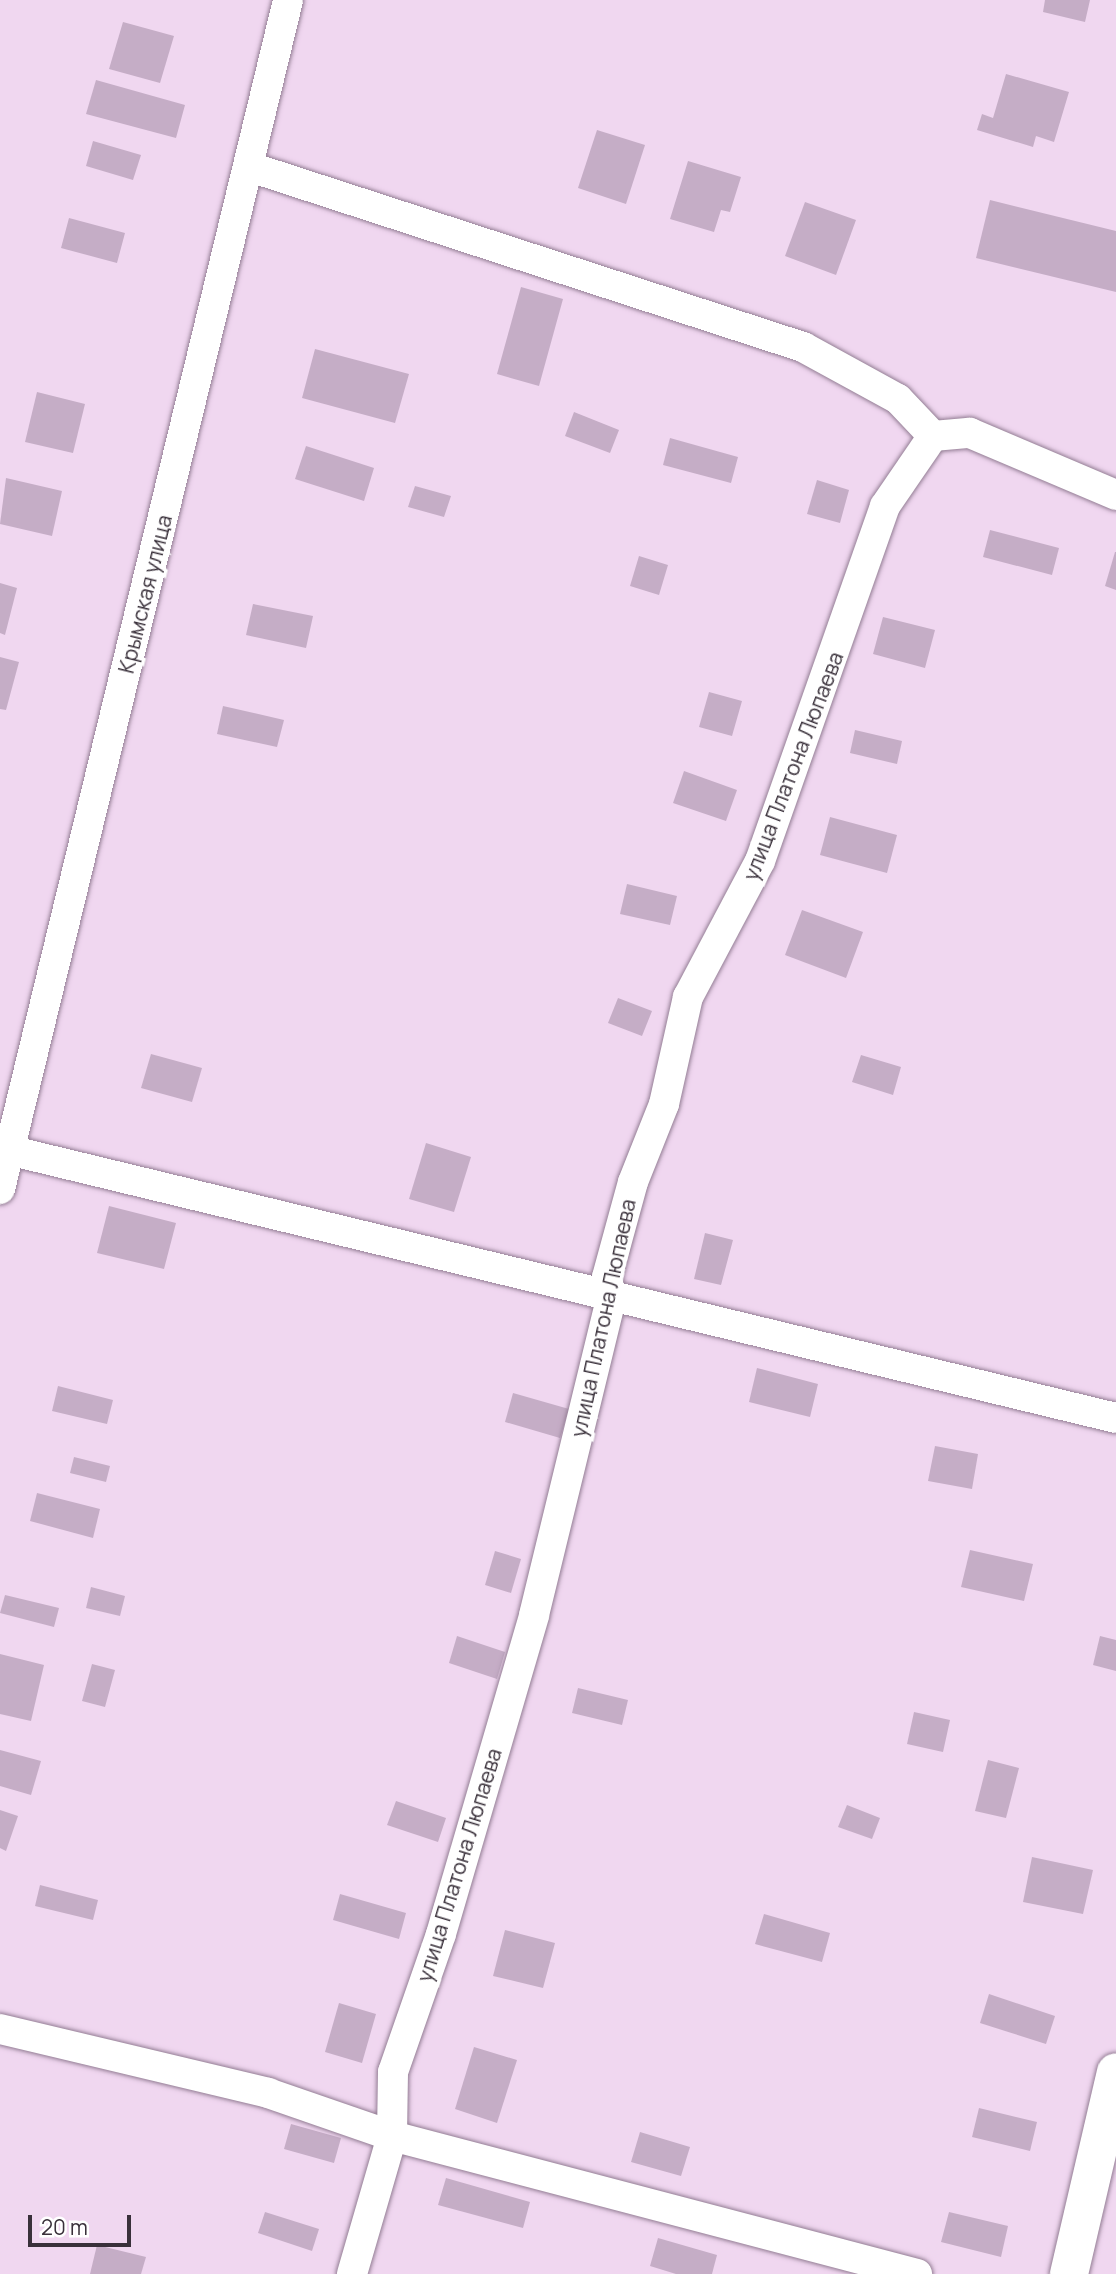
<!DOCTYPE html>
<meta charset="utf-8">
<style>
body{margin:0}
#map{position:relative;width:1116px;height:2274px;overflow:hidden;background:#f0d7f0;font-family:Manrope,sans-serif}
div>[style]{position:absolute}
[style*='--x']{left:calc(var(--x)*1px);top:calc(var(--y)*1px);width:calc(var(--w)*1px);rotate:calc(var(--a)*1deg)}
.building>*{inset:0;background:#c5adc6}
.roads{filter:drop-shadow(0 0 2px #937d94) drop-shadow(0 0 2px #937d94)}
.minor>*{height:30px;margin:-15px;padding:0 15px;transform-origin:15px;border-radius:15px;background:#fff}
.tertiary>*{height:38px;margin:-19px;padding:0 19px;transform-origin:19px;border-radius:19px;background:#fff}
span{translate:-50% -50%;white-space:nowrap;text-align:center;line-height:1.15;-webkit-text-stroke:7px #fff;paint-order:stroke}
.street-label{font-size:21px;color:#39303a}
.scale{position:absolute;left:28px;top:2215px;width:103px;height:32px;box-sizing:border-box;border:4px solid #39303a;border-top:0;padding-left:9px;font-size:21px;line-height:24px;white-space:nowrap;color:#39303a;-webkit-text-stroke:5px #fff;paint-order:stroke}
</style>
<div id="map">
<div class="building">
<div style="clip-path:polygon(1045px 0,1090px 0,1085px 22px,1043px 12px)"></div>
<div style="clip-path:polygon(123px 22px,174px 36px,160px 83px,109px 69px)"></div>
<div style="clip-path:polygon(1006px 74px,1069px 92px,1054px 142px,1036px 136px,1033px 147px,977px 130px,982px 114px,993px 118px)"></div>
<div style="clip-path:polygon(96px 80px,185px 105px,176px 138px,86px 114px)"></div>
<div style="clip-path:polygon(597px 130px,645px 145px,626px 204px,578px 188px)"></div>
<div style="clip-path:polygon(93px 141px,141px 155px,133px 180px,86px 166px)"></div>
<div style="clip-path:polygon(688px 161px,741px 177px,730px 212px,721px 210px,714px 232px,670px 219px)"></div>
<div style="clip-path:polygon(990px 200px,1116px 231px,1116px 292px,976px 258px)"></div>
<div style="clip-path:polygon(805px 202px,856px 220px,836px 275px,785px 256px)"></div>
<div style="clip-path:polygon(69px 218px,125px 233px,117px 263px,61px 248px)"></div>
<div style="clip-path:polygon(521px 287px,563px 299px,539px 386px,497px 374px)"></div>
<div style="clip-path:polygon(315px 349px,409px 374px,395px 423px,302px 398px)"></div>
<div style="clip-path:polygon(37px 392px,85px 404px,73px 453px,25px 442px)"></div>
<div style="clip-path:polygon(574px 412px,619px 430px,610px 453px,565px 436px)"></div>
<div style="clip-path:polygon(670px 438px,738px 457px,731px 483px,663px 465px)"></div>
<div style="clip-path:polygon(306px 446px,374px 468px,364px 501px,295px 479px)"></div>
<div style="clip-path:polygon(6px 478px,62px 491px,52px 536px,0 524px)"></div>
<div style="clip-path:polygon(817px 480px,849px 490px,840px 523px,807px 514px)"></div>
<div style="clip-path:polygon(415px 486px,451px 496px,444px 517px,408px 507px)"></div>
<div style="clip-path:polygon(990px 530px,1059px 548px,1052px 575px,983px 557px)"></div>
<div style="clip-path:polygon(1115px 552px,1116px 552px,1116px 590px,1105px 586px)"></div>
<div style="clip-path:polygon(639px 556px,668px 565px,659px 595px,630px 586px)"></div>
<div style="clip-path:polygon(0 583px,17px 588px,5px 635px,0 633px)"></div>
<div style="clip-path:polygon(253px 604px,313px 616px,306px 648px,246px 635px)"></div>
<div style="clip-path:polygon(883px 617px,935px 630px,925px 668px,873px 654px)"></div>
<div style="clip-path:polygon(0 657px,19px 662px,6px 710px,0 709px)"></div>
<div style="clip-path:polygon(709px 692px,742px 701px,732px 736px,699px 727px)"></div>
<div style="clip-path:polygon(223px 706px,284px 720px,277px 747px,217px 734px)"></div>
<div style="clip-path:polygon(855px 730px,902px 741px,897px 764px,850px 753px)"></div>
<div style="clip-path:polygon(684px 771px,737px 790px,726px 821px,673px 803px)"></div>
<div style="clip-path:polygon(830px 817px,897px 835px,887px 873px,820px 855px)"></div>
<div style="clip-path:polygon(627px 884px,677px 896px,670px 925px,620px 914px)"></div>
<div style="clip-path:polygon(802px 910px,863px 932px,846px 978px,785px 955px)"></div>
<div style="clip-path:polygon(618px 998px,652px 1011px,642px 1036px,608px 1023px)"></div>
<div style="clip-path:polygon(151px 1054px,202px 1068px,192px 1102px,141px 1088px)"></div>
<div style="clip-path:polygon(861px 1055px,901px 1067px,893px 1095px,852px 1082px)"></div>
<div style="clip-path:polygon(426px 1143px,471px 1157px,454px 1212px,409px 1199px)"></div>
<div style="clip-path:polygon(109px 1206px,176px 1223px,164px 1269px,97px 1253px)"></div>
<div style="clip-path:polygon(705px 1233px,733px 1240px,721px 1285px,694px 1279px)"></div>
<div style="clip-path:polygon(757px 1368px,818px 1384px,810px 1417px,749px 1402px)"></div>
<div style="clip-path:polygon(58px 1386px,113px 1400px,107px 1424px,52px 1411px)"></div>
<div style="clip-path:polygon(513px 1393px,569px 1409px,560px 1438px,505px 1422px)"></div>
<div style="clip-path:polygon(935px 1446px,978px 1454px,972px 1489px,928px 1481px)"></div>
<div style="clip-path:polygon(74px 1457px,110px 1466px,106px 1482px,70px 1473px)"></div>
<div style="clip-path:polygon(37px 1493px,100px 1509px,93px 1538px,30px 1521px)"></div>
<div style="clip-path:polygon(970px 1550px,1033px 1564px,1024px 1601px,961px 1587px)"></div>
<div style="clip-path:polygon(495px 1551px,521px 1559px,511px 1593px,485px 1585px)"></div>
<div style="clip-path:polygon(91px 1587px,125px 1596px,120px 1616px,86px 1608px)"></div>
<div style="clip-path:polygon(5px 1595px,59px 1608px,54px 1627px,0 1613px)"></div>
<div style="clip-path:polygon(457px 1636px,505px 1652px,497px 1679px,449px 1663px)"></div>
<div style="clip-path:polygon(1100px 1636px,1116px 1640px,1116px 1671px,1093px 1665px)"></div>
<div style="clip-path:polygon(0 1654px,44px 1665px,31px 1721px,0 1714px)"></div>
<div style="clip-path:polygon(92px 1664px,115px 1670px,105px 1707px,82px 1701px)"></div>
<div style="clip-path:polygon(578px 1688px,628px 1700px,622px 1725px,572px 1713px)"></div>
<div style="clip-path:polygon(914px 1712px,950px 1720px,943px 1752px,907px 1744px)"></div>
<div style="clip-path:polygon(0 1750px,41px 1761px,31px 1795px,0 1786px)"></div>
<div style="clip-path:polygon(988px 1760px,1019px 1768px,1006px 1818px,975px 1811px)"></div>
<div style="clip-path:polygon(396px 1801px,446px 1818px,438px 1842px,387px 1825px)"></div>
<div style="clip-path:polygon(847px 1805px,880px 1818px,872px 1839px,838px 1827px)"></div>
<div style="clip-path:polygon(0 1810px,18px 1816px,6px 1851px,0 1848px)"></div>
<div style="clip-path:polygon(1032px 1857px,1093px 1870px,1083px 1914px,1023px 1902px)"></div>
<div style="clip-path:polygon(40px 1885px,98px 1900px,93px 1920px,35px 1906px)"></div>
<div style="clip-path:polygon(340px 1894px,406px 1913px,399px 1939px,333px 1920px)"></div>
<div style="clip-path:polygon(764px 1914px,830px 1933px,822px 1962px,755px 1944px)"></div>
<div style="clip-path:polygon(505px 1930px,555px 1943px,543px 1988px,493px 1976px)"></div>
<div style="clip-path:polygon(989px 1994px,1055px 2016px,1046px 2044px,980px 2023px)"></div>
<div style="clip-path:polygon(339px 2003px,376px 2014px,362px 2063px,325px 2052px)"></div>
<div style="clip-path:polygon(474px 2047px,517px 2060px,497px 2123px,455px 2109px)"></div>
<div style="clip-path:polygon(979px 2108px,1037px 2122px,1030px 2151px,972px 2137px)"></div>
<div style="clip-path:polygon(291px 2124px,341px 2138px,334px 2163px,284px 2149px)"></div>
<div style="clip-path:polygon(640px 2132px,690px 2147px,681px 2176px,631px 2162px)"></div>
<div style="clip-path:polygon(446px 2178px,530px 2202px,523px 2228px,438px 2205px)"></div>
<div style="clip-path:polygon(265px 2212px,319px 2229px,312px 2251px,258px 2233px)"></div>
<div style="clip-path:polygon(949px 2212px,1008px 2226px,1001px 2257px,941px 2242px)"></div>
<div style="clip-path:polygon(658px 2238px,717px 2255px,712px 2274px,676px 2274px,650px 2266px)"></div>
<div style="clip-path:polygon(97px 2245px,146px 2257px,141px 2274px,90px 2274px)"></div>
</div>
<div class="roads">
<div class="minor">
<div style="--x:250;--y:167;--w:582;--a:18.03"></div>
<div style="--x:803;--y:347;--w:108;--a:28.7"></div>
<div style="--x:898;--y:399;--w:51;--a:46.6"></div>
<div style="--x:933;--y:436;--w:37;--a:-5"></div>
<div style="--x:970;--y:433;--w:159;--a:23"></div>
<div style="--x:0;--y:1148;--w:1148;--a:13.6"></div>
<div style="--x:0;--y:1189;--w:1223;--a:-76.38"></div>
<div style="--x:0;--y:2029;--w:276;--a:13.4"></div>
<div style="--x:268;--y:2093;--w:131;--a:19.1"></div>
<div style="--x:392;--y:2136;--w:543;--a:14.73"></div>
<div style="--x:352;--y:2274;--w:144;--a:-73.8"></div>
<div style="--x:392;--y:2136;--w:64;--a:-89.1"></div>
<div style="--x:393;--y:2072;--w:146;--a:-70.8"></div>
<div style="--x:441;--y:1934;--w:332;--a:-73.7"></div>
<div style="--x:534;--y:1615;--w:326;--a:-76.3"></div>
<div style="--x:611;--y:1298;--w:21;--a:-101"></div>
<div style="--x:607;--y:1277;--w:98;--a:-74.7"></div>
<div style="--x:633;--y:1182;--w:84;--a:-68.3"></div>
<div style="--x:664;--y:1104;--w:110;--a:-77.4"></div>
<div style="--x:688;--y:997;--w:154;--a:-62.1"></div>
<div style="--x:760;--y:861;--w:376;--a:-70.6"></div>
<div style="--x:885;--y:506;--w:85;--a:-55.6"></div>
</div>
<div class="tertiary">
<div style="--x:1069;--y:2274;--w:207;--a:-76.9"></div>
</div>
</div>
<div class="street-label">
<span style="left:145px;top:594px;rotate:-76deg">Крымская улица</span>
<span style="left:793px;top:766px;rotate:-69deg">улица Платона Люпаева</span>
<span style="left:603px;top:1318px;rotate:-78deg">улица Платона Люпаева</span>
<span style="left:459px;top:1865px;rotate:-73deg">улица Платона Люпаева</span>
</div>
<div class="scale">20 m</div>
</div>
